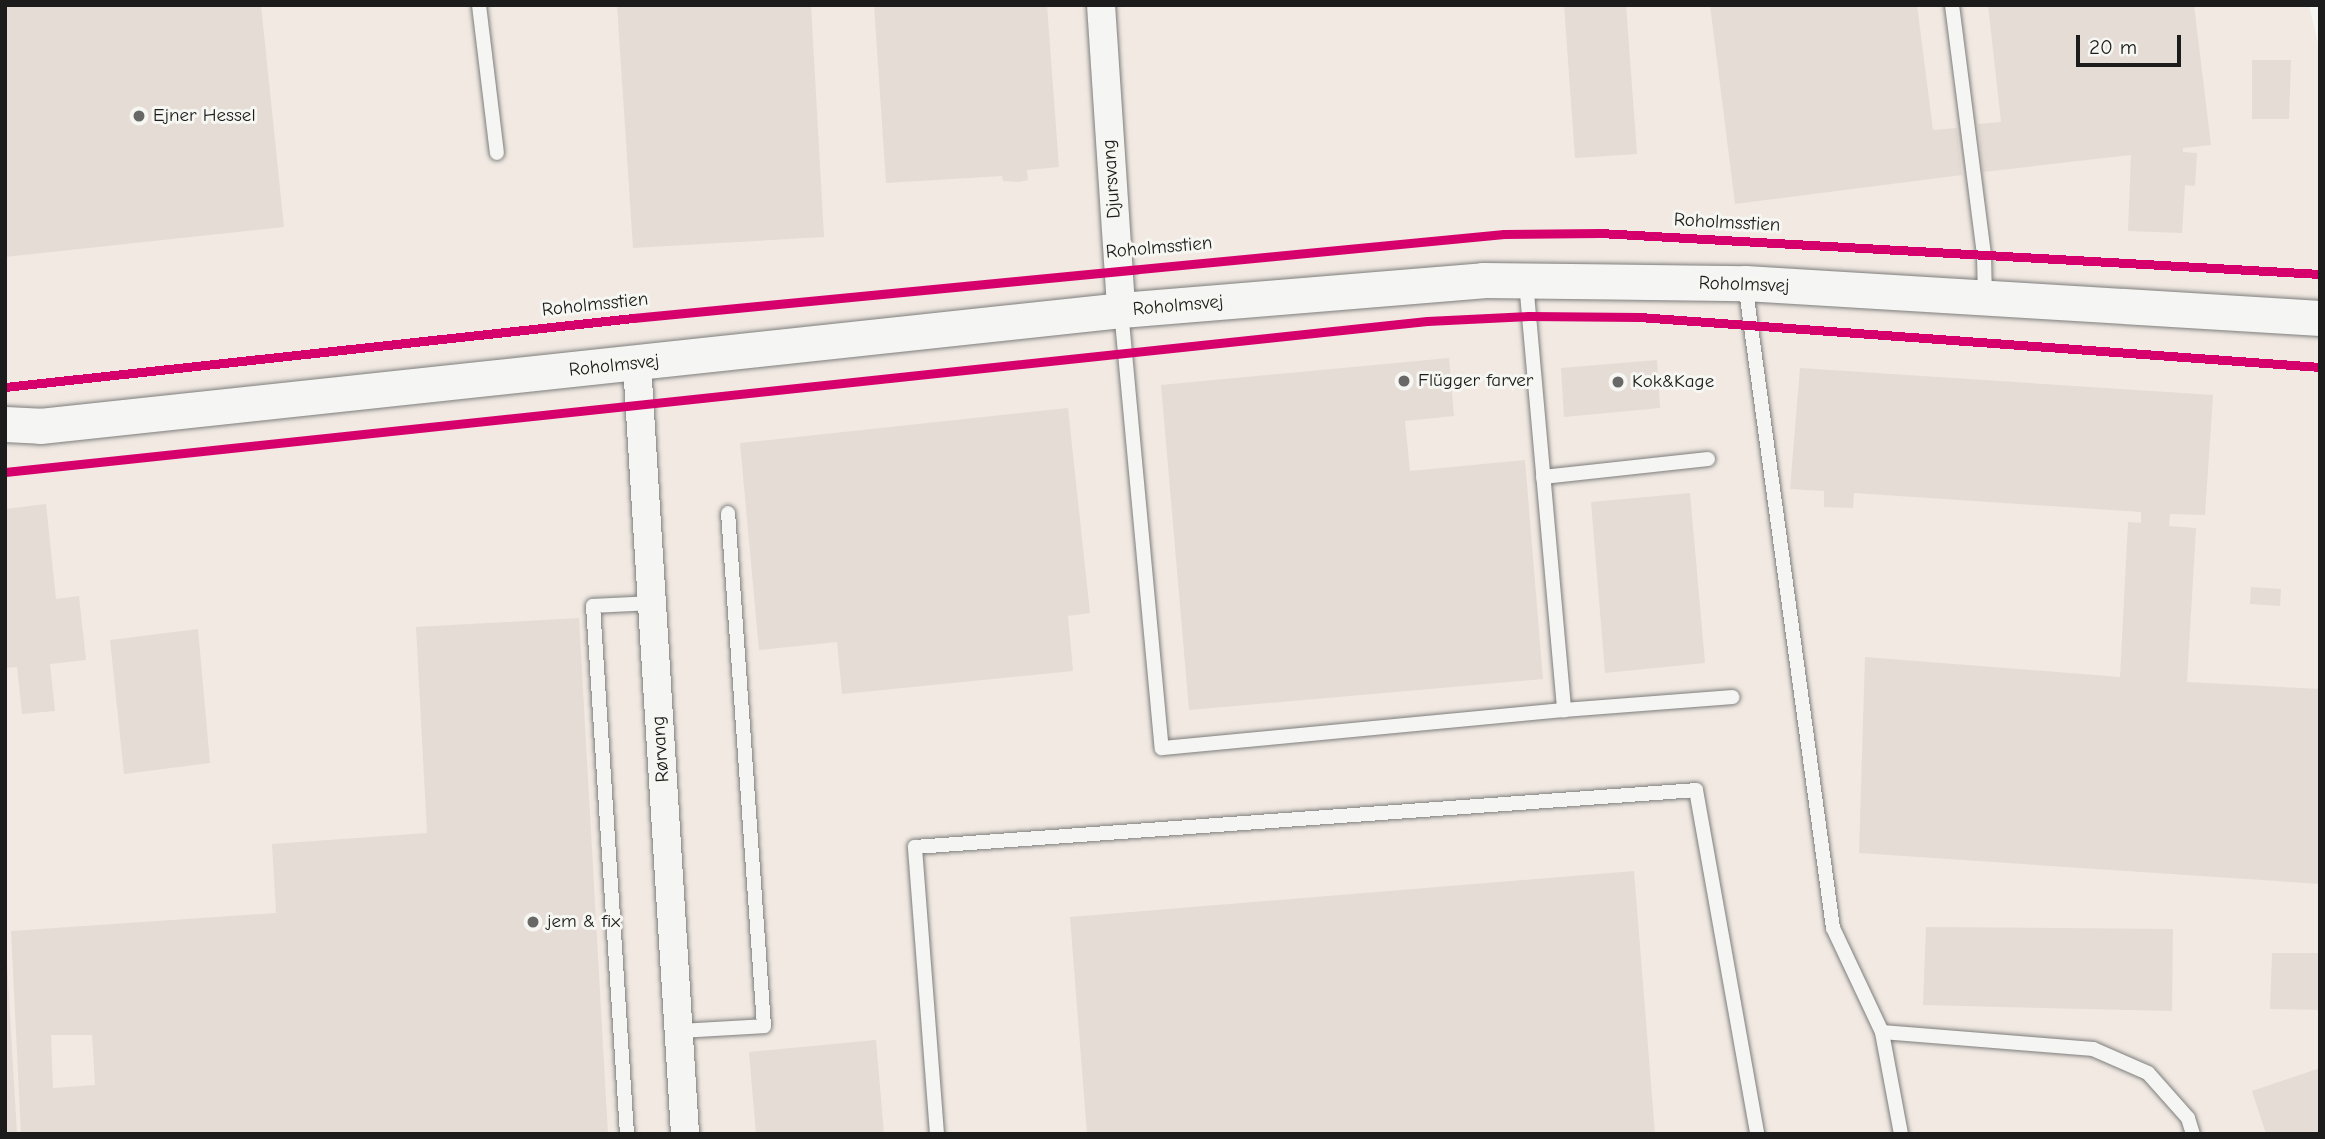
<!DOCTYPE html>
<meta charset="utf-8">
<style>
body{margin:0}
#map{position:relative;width:2325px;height:1139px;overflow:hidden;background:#f5f5f3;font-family:"Comic Neue",sans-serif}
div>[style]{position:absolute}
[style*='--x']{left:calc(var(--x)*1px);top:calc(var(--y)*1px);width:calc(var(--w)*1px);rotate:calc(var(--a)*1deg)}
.built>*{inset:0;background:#f1e9e2}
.building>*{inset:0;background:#e6dcd6}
.roads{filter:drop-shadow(0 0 2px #7e7e7d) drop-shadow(0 0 2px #7e7e7d)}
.service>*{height:14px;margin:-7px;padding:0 7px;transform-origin:7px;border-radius:7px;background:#f5f5f3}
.minor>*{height:28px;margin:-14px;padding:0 14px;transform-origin:14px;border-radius:14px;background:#f5f5f3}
.tertiary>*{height:35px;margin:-17.5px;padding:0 17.5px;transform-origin:17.5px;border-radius:17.5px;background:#f5f5f3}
.cycleway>*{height:9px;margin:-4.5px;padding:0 4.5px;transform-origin:4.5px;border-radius:4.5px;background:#d6006c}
.dots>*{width:19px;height:19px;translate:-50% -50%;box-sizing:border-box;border:4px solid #f6f6f2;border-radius:50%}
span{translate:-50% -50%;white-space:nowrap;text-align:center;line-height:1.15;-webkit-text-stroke:6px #f6f6f2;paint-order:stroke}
.poi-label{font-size:19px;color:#1c1c1c}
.left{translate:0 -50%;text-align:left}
.street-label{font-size:19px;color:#1c1c1c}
.frame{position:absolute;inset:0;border:7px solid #1c1c1c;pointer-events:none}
.scale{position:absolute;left:2076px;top:35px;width:105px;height:32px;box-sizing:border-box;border:4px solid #1c1c1c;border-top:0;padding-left:9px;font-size:21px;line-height:24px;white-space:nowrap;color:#1c1c1c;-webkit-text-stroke:5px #f6f6f2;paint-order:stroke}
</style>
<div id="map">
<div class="built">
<div style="clip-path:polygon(5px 5px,2309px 5px,2320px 52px,2320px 1134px,5px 1134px)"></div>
</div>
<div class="building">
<div style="clip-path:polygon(5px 5px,261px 5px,284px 227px,5px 257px)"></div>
<div style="clip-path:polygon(617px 5px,811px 5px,824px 237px,633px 248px)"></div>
<div style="clip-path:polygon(874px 5px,1047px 5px,1059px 167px,1027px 170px,1028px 180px,1019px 182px,1003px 181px,1002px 176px,886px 183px)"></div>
<div style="clip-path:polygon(1564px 5px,1626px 5px,1637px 154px,1575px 158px)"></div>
<div style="clip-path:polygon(1710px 5px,1917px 5px,1933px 130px,1957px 128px,1962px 175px,1735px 204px)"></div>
<div style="clip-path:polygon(1988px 5px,2194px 5px,2211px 145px,2183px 148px,2183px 152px,2197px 153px,2195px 186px,2185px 185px,2182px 233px,2128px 231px,2131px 155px,1983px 172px,1978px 124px,2001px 122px)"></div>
<div style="clip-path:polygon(2252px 60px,2291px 60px,2289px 119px,2252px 119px)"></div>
<div style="clip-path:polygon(1449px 358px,1454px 416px,1405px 421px,1410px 471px,1525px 460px,1543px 679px,1189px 710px,1161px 385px)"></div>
<div style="clip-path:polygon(1657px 360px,1660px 408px,1564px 417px,1561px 368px)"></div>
<div style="clip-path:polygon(1800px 368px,2213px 395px,2205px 515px,2170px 514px,2169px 526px,2196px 528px,2187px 682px,2320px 689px,2320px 884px,1859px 853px,1865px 657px,2120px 677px,2128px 522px,2141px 523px,2141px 512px,1854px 493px,1853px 508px,1824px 507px,1824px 491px,1790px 489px)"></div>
<div style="clip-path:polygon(1068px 408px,1090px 613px,1068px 616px,1073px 671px,842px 694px,837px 642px,759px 650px,740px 443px)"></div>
<div style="clip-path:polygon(1690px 493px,1705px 663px,1605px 673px,1591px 502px)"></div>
<div style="clip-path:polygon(46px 504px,56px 599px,79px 596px,86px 660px,50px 664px,55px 711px,22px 714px,17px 667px,5px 668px,5px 509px)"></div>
<div style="clip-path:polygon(2251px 587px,2281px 589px,2280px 606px,2250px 604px)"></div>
<div style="clip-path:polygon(evenodd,579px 618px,608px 1134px,21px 1134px,11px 931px,276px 913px,272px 844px,427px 833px,416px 627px,579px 618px,51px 1035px,92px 1035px,95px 1085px,53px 1088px,51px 1035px)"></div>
<div style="clip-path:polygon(198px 629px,210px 763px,124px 774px,110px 640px)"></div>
<div style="clip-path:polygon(1634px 871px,1655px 1134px,1087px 1134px,1070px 917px)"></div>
<div style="clip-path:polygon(1926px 927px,2173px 929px,2172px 1011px,1923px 1005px)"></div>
<div style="clip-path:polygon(2272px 953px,2320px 953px,2320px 1010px,2270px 1009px)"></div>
<div style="clip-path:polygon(5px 963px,7px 963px,17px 1134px,5px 1134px)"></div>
<div style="clip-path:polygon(876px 1040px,884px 1134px,756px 1134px,749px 1052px)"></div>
<div style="clip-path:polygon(2320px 1068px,2320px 1134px,2266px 1134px,2252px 1091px)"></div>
</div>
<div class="roads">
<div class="service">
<div style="--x:479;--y:5;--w:149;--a:83.1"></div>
<div style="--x:1952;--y:5;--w:252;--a:82.7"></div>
<div style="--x:1984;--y:255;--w:43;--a:88.7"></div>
<div style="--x:1526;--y:282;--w:430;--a:84.9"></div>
<div style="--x:1564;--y:710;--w:169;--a:-4.4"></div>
<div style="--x:1745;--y:283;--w:651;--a:82.23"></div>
<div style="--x:1833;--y:928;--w:115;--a:64.8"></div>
<div style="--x:1121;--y:310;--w:440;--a:84.7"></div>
<div style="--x:1162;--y:748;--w:404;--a:-5.4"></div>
<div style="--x:1543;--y:477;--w:166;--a:-6.2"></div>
<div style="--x:678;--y:1031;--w:86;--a:-3.3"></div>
<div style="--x:764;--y:1026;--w:514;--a:-94.01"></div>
<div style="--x:627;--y:1134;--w:529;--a:-93.68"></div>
<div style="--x:593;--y:606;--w:59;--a:-2.9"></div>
<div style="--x:937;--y:1134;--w:288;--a:-94.4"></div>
<div style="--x:915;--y:847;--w:783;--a:-4.17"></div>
<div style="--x:1696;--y:790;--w:349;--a:79.9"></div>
<div style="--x:1901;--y:1134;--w:104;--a:-100.6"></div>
<div style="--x:1882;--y:1032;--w:212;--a:4.6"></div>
<div style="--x:2093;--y:1049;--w:60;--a:23.6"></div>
<div style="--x:2148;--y:1073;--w:60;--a:48.4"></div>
<div style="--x:2188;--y:1118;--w:17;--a:73"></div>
</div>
<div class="minor">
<div style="--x:1101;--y:5;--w:306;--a:86.2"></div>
<div style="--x:637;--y:364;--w:771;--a:86.43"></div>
</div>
<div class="tertiary">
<div style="--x:5;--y:424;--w:35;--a:3"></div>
<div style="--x:40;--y:426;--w:1087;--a:-6.12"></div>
<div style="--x:1121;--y:310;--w:363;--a:-4.7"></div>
<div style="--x:1483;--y:280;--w:262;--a:0.7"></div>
<div style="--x:1745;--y:283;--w:576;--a:3.48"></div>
</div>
</div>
<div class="cycleway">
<div style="--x:5;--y:387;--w:632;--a:-6.27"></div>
<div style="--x:633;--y:318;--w:875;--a:-5.51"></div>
<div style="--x:1504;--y:234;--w:96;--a:-0.6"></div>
<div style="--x:1600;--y:233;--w:721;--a:3.26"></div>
<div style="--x:5;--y:472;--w:1430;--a:-6.06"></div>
<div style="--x:1427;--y:321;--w:102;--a:-2.8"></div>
<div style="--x:1529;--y:316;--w:110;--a:0.5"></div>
<div style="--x:1639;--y:317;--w:683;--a:4.2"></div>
</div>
<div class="dots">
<div style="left:139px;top:116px;background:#686867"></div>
<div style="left:1404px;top:381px;background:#686867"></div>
<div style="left:1618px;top:382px;background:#686867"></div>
<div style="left:533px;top:922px;background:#686867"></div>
</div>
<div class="poi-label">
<span class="left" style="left:153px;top:116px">Ejner Hessel</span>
<span class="left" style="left:1418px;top:381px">Flügger farver</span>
<span class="left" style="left:1632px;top:382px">Kok&amp;Kage</span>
<span class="left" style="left:547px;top:922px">jem &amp; fix</span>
</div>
<div class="street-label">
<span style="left:1112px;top:179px;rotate:-94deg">Djursvang</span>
<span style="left:1727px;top:223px;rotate:3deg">Roholmsstien</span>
<span style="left:1159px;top:248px;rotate:-5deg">Roholmsstien</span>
<span style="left:1744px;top:285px;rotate:2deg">Roholmsvej</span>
<span style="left:595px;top:305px;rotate:-6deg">Roholmsstien</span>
<span style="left:1178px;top:306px;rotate:-5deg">Roholmsvej</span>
<span style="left:614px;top:366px;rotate:-6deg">Roholmsvej</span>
<span style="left:661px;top:749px;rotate:-94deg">Rørvang</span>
</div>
<div class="frame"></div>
<div class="scale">20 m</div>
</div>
